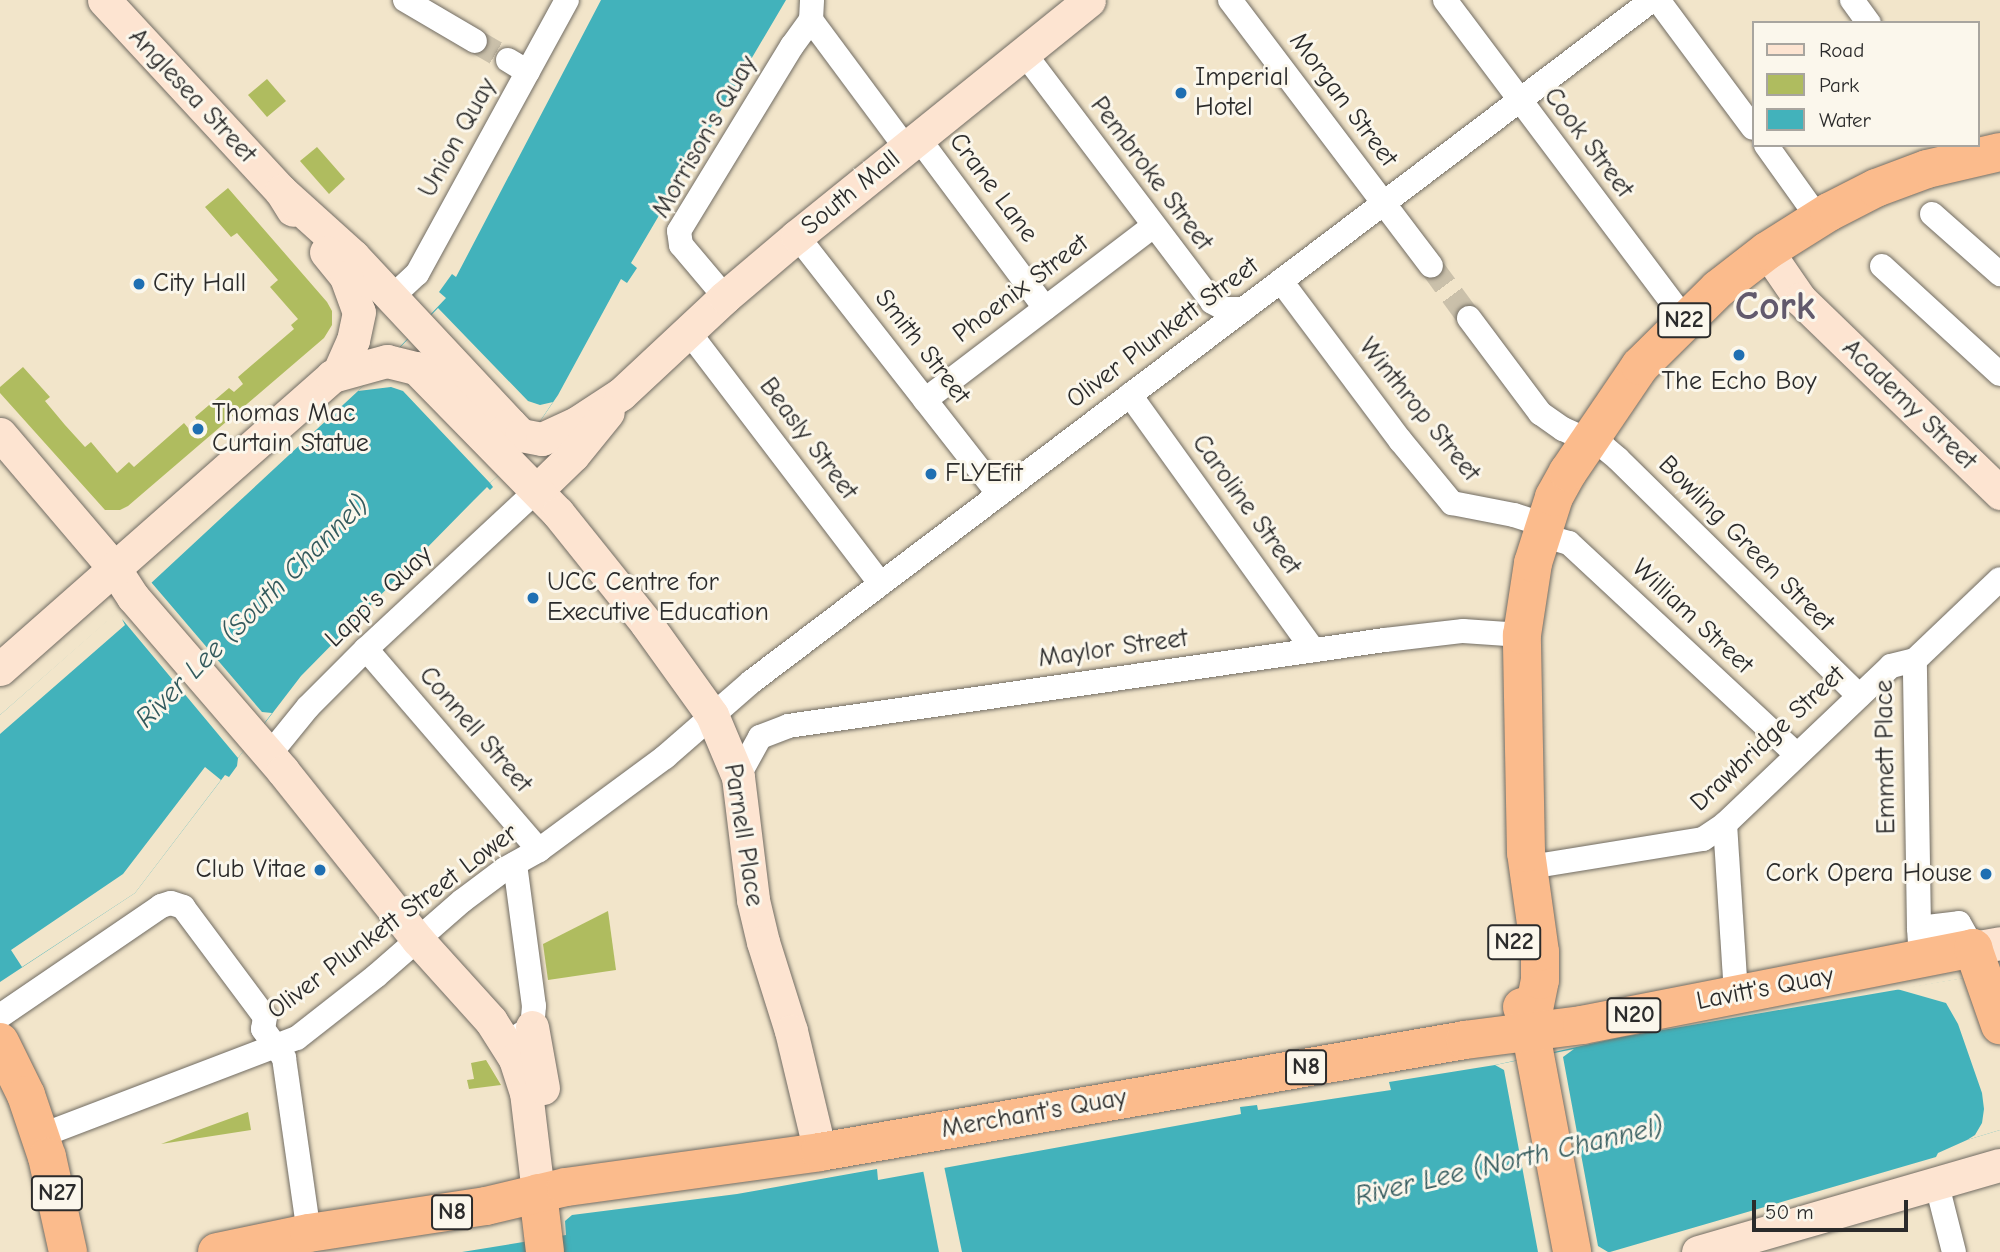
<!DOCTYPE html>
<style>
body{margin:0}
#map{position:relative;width:2000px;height:1252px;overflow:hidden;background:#f2e5ca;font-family:"Comic Neue",sans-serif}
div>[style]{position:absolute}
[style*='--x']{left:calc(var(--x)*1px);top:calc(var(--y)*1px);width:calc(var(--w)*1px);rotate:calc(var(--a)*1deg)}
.green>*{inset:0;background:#afbc5f}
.water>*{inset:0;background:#42b2bb}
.pier>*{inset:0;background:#f2e5ca}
.street-tunnel>*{height:24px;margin-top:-12px;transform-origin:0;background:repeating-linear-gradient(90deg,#cac0aa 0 24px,transparent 0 36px)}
.roads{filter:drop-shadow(0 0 2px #716c63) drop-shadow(0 0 2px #716c63)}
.street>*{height:24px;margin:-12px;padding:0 12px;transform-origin:12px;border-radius:12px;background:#fff}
.secondary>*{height:33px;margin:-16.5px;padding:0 16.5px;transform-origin:16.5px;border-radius:16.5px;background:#fde4d1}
.highway>*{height:38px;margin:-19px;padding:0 19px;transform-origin:19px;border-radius:19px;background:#fbbb8c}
.dots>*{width:19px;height:19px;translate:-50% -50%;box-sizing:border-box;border:4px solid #fbf7ec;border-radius:50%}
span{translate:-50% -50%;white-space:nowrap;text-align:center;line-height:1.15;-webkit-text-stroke:6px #fbf7ec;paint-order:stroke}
.shield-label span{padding:2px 5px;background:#fbf7ec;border:2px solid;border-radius:5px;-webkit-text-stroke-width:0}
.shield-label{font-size:24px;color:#2b2b2b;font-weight:700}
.poi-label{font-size:26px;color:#2b2b2b}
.left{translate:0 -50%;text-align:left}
.right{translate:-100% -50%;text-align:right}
.street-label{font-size:26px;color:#2b2b2b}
.water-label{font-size:28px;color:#335a5d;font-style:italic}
.town-label{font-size:40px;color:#625a6d;font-weight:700}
.legend{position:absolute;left:1752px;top:21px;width:228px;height:126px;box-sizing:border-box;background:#fbf7ec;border:2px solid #a8a59f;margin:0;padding:9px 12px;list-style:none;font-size:21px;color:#2b2b2b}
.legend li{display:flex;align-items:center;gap:14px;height:35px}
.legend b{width:35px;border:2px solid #a8a59f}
.scale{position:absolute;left:1752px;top:1200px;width:156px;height:32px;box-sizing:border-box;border:4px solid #2b2b2b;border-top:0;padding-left:9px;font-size:21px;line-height:24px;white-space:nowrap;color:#2b2b2b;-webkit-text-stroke:5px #fbf7ec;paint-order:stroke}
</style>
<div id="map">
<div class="green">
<div style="clip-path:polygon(267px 79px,286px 101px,267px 117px,248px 95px)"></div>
<div style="clip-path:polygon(317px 147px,345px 179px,329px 194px,300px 161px)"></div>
<div style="clip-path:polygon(228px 188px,327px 302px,332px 311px,332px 325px,324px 338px,128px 506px,120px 510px,105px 510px,0 393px,0 387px,23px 367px,50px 397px,45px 401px,65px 425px,85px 447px,91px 442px,117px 473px,129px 462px,134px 467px,184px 423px,189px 429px,198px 422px,195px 417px,229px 388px,234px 392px,243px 384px,238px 377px,294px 329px,291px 325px,298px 319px,270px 287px,278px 280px,237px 233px,231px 237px,205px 207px)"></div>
<div style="clip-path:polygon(608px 911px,616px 970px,548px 980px,543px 944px)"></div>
<div style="clip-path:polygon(486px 1060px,501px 1085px,469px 1089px,467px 1080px,474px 1079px,471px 1063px)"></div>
<div style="clip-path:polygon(248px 1112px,251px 1130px,161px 1144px,204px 1128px)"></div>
</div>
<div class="water">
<div style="clip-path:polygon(601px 0,786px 0,631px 263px,637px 268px,627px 283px,621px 279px,558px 395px,511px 464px,490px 483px,493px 487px,490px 490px,487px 487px,474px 500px,301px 676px,238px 758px,237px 766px,229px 777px,225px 775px,135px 893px,0 982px,0 715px,149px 585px,358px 391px,446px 298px,439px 292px,452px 274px,456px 277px)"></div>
<div style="clip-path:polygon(2000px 972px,2000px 1130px,1967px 1140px,1938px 1153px,1936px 1157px,1610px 1252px,462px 1252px,566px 1235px,565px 1221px,572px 1215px,737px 1194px,877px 1169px,878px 1180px,1241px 1114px,1240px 1107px,1257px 1105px,1258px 1110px,1391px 1090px,1389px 1082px,1495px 1065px,1622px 1037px)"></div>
</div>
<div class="pier">
<div style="clip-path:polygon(438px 308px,528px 401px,540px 405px,553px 402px,511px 464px,490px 483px,403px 391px,391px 387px,358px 391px)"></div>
<div style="clip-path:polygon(151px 582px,262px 712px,272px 713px,238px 758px,122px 619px,125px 625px,0 734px,0 715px)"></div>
<div style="clip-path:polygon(205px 767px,221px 780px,135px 893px,22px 967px,11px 950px,123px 874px)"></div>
<div style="clip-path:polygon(2000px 972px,2000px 1130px,1967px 1140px,1975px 1135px,1982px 1123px,1984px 1109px,1982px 1093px,1958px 1024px,1946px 1003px,1897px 989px)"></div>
<div style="clip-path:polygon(1574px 1049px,1563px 1057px,1598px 1246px,1608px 1252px,1538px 1252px,1504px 1070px,1495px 1065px)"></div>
<div style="clip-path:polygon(944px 1166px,962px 1252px,939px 1252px,923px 1170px)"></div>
</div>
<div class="street-tunnel">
<div style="--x:475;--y:41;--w:38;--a:30"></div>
<div style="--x:1431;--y:266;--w:64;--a:53.8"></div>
</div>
<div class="roads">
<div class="street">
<div style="--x:405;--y:0;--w:81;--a:30.4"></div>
<div style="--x:1230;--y:0;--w:333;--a:52.9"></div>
<div style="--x:1445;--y:0;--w:400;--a:53.1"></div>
<div style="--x:1658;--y:0;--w:159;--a:53.4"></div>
<div style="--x:1852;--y:0;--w:29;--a:54"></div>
<div style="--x:811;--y:20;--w:159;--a:53.4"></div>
<div style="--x:1024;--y:53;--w:312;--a:52.9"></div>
<div style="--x:1212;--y:302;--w:15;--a:28"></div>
<div style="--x:1225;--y:309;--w:19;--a:0"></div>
<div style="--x:508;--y:60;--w:23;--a:31"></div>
<div style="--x:919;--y:139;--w:211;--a:53.3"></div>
<div style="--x:1766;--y:145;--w:90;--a:54.5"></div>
<div style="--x:1932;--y:214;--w:91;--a:41.4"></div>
<div style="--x:797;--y:236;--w:328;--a:52"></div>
<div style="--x:1882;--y:266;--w:160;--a:42.5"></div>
<div style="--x:1281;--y:281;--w:199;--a:53.2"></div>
<div style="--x:1400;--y:440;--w:82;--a:50.5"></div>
<div style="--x:1452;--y:503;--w:63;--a:11"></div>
<div style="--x:1514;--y:515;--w:32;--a:18"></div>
<div style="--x:392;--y:297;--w:34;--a:-43"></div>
<div style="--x:417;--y:274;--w:312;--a:-61.3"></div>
<div style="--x:725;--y:297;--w:68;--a:-130.2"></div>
<div style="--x:681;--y:245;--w:14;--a:-98"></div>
<div style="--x:679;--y:231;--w:217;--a:-58.6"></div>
<div style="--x:792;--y:46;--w:32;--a:-54"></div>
<div style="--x:811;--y:20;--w:20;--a:-87"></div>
<div style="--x:1469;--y:318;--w:119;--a:53.2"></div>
<div style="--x:1540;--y:413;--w:28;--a:35"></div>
<div style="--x:1563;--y:429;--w:46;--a:24.3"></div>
<div style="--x:1605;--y:448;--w:17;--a:40"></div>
<div style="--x:1618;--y:459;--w:338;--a:44.5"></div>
<div style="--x:688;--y:331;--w:318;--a:52.7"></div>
<div style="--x:1130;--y:395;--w:314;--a:54.3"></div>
<div style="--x:925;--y:400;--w:287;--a:-37.3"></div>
<div style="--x:1541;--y:535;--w:29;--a:16"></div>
<div style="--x:1569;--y:543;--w:311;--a:42.9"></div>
<div style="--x:366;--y:649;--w:265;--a:49.3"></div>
<div style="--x:269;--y:755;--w:62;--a:-50.9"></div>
<div style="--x:308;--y:707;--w:82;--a:-45"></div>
<div style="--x:366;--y:649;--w:233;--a:-42.9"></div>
<div style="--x:738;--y:777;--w:46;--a:-61.2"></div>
<div style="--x:760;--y:737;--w:30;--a:-21"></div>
<div style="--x:788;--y:726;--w:603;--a:-8.2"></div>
<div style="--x:1385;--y:640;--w:79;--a:-6.6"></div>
<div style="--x:1463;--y:631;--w:59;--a:3.9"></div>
<div style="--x:1725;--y:824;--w:170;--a:86.3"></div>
<div style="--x:515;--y:864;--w:143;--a:82.4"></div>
<div style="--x:534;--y:1006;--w:21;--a:95"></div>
<div style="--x:532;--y:1027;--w:17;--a:147"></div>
<div style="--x:1530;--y:867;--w:175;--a:-9.2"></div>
<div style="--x:1703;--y:839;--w:27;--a:-34"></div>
<div style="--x:1725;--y:824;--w:229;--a:-43.6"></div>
<div style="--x:1891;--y:666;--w:25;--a:-14"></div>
<div style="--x:1919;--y:928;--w:268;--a:-90.9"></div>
<div style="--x:1915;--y:660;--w:117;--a:-43.6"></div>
<div style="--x:1920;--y:943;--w:15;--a:-94"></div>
<div style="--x:1919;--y:928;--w:40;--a:-7.1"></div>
<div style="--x:1959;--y:923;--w:29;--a:61"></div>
<div style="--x:0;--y:1016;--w:195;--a:-34.3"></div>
<div style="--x:161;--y:906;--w:10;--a:-17"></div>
<div style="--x:171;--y:903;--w:13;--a:18"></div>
<div style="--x:183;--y:907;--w:137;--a:53.3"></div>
<div style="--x:265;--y:1017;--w:12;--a:99"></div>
<div style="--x:263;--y:1029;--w:36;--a:54"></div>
<div style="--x:284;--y:1058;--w:177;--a:81.9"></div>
<div style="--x:40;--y:1136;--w:275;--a:-20.9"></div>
<div style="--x:297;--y:1038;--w:100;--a:-38.1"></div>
<div style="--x:376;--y:976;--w:114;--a:-41.1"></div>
<div style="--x:462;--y:901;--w:54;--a:-36.7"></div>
<div style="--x:505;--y:869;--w:39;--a:-29"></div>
<div style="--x:539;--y:850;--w:157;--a:-36.4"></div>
<div style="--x:665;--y:757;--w:114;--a:-41.1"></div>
<div style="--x:751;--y:682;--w:1130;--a:-37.12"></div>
<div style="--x:1937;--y:1185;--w:69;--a:75.8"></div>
</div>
<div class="secondary">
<div style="--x:104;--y:0;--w:260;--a:47.2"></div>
<div style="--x:281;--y:191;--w:22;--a:58"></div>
<div style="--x:281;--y:191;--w:97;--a:42.1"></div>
<div style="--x:353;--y:256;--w:230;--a:46.9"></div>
<div style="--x:510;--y:424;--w:16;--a:45"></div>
<div style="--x:521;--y:435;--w:21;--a:11"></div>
<div style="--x:542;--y:439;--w:40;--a:-25"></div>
<div style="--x:578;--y:422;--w:51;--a:-33.1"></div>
<div style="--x:621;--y:394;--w:142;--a:-43"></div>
<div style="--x:725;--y:297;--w:94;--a:-40.3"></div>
<div style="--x:797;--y:236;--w:375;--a:-38.9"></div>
<div style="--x:1767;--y:251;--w:58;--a:55.5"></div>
<div style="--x:1800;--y:299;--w:279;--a:44.1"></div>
<div style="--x:326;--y:252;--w:32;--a:51"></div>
<div style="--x:346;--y:277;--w:37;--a:70"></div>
<div style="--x:359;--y:312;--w:29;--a:102"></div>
<div style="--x:353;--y:340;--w:36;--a:114"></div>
<div style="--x:0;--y:434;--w:176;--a:49.6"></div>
<div style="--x:114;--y:568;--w:35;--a:57"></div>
<div style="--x:133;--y:597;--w:230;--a:49.2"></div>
<div style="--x:283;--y:771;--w:215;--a:51.4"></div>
<div style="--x:417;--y:939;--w:110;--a:47.9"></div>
<div style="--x:491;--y:1021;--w:45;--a:57.7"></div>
<div style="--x:515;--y:1059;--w:35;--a:72"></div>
<div style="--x:526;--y:1092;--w:102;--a:83.2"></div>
<div style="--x:537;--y:490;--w:50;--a:-44.2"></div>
<div style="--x:573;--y:455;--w:55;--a:-50.9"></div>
<div style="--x:0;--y:669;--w:443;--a:-41.4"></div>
<div style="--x:332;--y:376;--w:57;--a:-15.3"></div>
<div style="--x:387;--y:361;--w:30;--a:14"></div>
<div style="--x:416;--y:368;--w:203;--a:45.6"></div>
<div style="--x:558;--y:513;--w:141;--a:51.3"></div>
<div style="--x:646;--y:623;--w:113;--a:54.3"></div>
<div style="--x:712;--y:715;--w:67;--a:67.2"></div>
<div style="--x:738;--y:777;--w:124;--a:83"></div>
<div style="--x:753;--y:900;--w:43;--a:76.6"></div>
<div style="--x:763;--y:942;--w:93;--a:72.5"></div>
<div style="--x:791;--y:1031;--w:124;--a:76.5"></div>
<div style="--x:1973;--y:948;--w:27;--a:-10"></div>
<div style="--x:532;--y:1027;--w:62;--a:79.8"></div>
<div style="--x:1698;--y:1252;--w:314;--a:-16.1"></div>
</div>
<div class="highway">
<div style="--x:1522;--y:1007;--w:23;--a:70"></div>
<div style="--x:1530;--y:1029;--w:227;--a:79.3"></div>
<div style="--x:1530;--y:1029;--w:50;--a:-78.5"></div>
<div style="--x:1540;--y:980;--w:28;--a:-90"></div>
<div style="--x:1540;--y:952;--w:100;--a:-98"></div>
<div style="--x:1526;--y:853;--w:218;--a:-91.1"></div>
<div style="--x:1522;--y:635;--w:73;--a:-81.3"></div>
<div style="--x:1533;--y:563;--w:69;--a:-72.3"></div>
<div style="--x:1554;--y:497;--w:29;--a:-61"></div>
<div style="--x:1568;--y:472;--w:128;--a:-55.8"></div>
<div style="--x:1640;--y:366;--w:110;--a:-44.6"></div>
<div style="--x:1718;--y:289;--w:62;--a:-37.8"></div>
<div style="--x:1767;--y:251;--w:73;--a:-32.2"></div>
<div style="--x:1829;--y:212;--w:53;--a:-27.1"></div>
<div style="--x:1876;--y:188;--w:54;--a:-20.4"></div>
<div style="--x:1927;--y:169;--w:75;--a:-13.1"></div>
<div style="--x:0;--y:1042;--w:59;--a:63.9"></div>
<div style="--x:26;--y:1095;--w:65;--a:71.3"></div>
<div style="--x:47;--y:1157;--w:97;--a:77.5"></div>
<div style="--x:538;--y:1193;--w:59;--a:83.2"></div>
<div style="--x:217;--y:1252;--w:94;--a:-11.7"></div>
<div style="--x:309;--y:1233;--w:179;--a:-8.7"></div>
<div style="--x:486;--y:1206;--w:82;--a:-13.4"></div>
<div style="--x:566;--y:1187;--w:256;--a:-7.8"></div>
<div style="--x:820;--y:1152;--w:655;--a:-9.85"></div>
<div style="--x:1465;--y:1040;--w:118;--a:-7.3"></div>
<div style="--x:1582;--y:1025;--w:399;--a:-11.1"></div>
<div style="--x:1973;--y:948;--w:82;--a:70.7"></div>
</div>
</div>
<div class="dots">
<div style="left:1181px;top:93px;background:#1f6fb2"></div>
<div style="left:139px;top:284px;background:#1f6fb2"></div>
<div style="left:1739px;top:355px;background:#1f6fb2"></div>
<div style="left:198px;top:429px;background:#1f6fb2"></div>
<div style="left:931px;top:474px;background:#1f6fb2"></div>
<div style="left:533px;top:598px;background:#1f6fb2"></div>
<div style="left:320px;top:870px;background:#1f6fb2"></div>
<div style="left:1986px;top:874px;background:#1f6fb2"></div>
</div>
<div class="shield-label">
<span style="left:1684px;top:320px">N22</span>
<span style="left:1514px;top:942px">N22</span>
<span style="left:1634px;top:1015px">N20</span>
<span style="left:1306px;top:1067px">N8</span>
<span style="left:57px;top:1193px">N27</span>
<span style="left:452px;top:1212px">N8</span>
</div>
<div class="poi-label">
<span class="left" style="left:1195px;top:93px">Imperial<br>Hotel</span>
<span class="left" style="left:153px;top:284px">City Hall</span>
<span style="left:1739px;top:382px">The Echo Boy</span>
<span class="left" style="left:212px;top:429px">Thomas Mac<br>Curtain Statue</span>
<span class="left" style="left:945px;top:474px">FLYEfit</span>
<span class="left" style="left:547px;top:598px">UCC Centre for<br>Executive Education</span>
<span class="right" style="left:306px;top:870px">Club Vitae</span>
<span class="right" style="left:1972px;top:874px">Cork Opera House</span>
</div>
<div class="street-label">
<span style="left:192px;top:96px;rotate:47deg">Anglesea Street</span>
<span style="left:1343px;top:100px;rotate:53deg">Morgan Street</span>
<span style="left:705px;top:137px;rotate:-60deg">Morrison's Quay</span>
<span style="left:458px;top:138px;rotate:-61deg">Union Quay</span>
<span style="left:1588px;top:143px;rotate:53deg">Cook Street</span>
<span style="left:1151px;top:174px;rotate:53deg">Pembroke Street</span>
<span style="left:993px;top:188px;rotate:53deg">Crane Lane</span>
<span style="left:851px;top:193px;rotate:-39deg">South Mall</span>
<span style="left:1021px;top:289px;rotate:-37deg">Phoenix Street</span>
<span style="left:1163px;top:333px;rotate:-37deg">Oliver Plunkett Street</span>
<span style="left:922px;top:347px;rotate:52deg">Smith Street</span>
<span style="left:1909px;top:405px;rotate:44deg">Academy Street</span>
<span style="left:1419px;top:410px;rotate:51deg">Winthrop Street</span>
<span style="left:808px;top:439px;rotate:53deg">Beasly Street</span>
<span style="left:1246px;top:505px;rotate:54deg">Caroline Street</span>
<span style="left:1746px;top:544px;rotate:45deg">Bowling Green Street</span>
<span style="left:379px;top:597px;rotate:-43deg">Lapp's Quay</span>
<span style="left:1692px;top:617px;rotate:43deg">William Street</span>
<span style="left:1113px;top:649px;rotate:-8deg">Maylor Street</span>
<span style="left:475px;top:730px;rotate:49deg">Connell Street</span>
<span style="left:1768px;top:739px;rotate:-43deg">Drawbridge Street</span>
<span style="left:1886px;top:757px;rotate:-91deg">Emmett Place</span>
<span style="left:743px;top:835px;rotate:81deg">Parnell Place</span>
<span style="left:393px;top:922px;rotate:-37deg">Oliver Plunkett Street Lower</span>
<span style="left:1765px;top:989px;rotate:-11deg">Lavitt's Quay</span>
<span style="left:1034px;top:1114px;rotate:-10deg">Merchant's Quay</span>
</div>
<div class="water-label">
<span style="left:252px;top:611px;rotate:-45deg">River Lee (South Channel)</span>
<span style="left:1509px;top:1161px;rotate:-13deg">River Lee (North Channel)</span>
</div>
<div class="town-label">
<span style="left:1775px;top:306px">Cork</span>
</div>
<ul class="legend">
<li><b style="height:9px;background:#fde4d1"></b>Road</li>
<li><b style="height:19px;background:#afbc5f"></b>Park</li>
<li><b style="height:19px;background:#42b2bb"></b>Water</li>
</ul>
<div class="scale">50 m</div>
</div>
